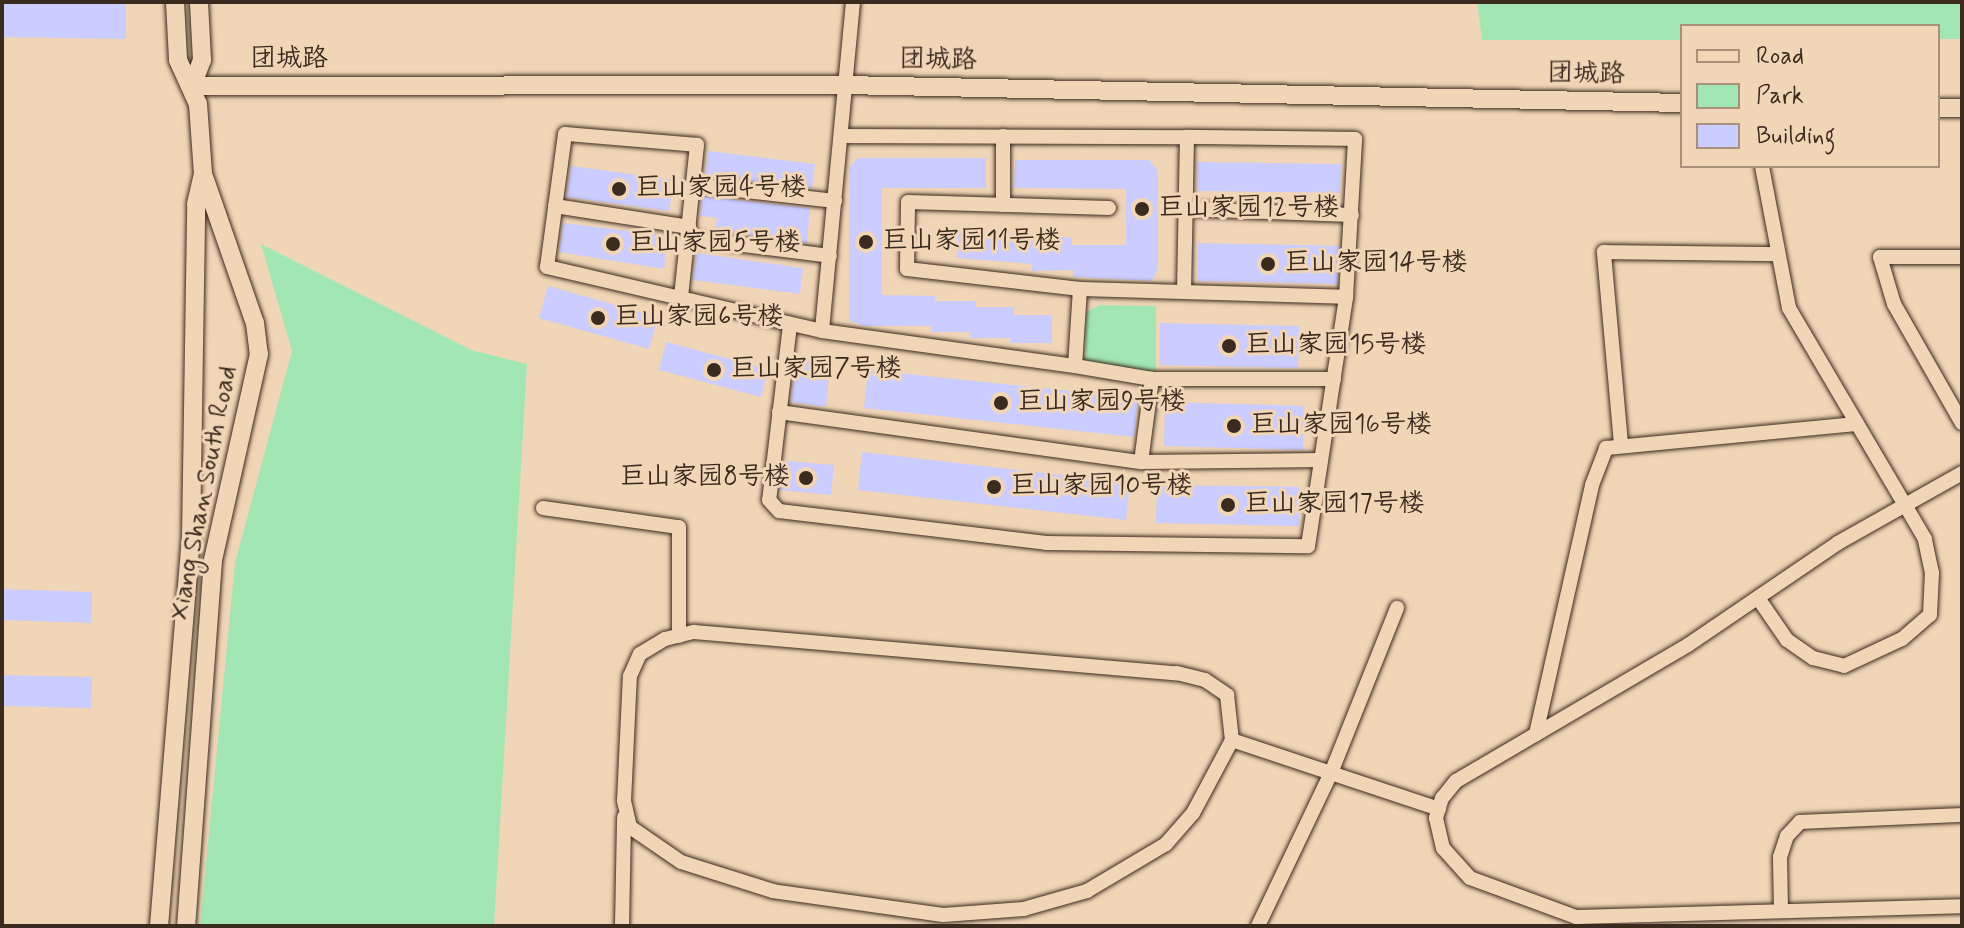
<!DOCTYPE html>
<meta charset="utf-8">
<style>
body{margin:0}
#map{position:relative;width:1964px;height:928px;overflow:hidden;background:#f0d5b7;font-family:Mynerve,"LXGW WenKai TC",sans-serif}
div>[style]{position:absolute}
[style*='--x']{left:calc(var(--x)*1px);top:calc(var(--y)*1px);width:calc(var(--w)*1px);rotate:calc(var(--a)*1deg)}
.green>*{inset:0;background:#a2e7b3}
.building>*{inset:0;background:#cbccff}
.roads{filter:drop-shadow(0 0 2px #3b2a1e) drop-shadow(0 0 2px #3b2a1e)}
.street>*{height:14px;margin:-7px;padding:0 7px;transform-origin:7px;border-radius:7px;background:#f0d5b7}
.secondary>*{height:18px;margin:-9px;padding:0 9px;transform-origin:9px;border-radius:9px;background:#f0d5b7}
.dots>*{width:22px;height:22px;translate:-50% -50%;box-sizing:border-box;border:4px solid #f0d5b7;border-radius:50%}
span{translate:-50% -50%;white-space:nowrap;text-align:center;line-height:1.15;-webkit-text-stroke:6px #f0d5b7;paint-order:stroke}
.street-label{font-size:26px;color:#3b2a1e}
.poi-label{font-size:26px;color:#3b2a1e}
.left{translate:0 -50%;text-align:left}
.right{translate:-100% -50%;text-align:right}
.frame{position:absolute;inset:0;border:4px solid #3b2a1e;pointer-events:none}
.legend{position:absolute;left:1680px;top:24px;width:260px;height:144px;box-sizing:border-box;background:#f0d5b7;border:2px solid #a8917a;margin:0;padding:10px 14px;list-style:none;font-size:24px;color:#3b2a1e}
.legend li{display:flex;align-items:center;gap:16px;height:40px}
.legend b{width:40px;border:2px solid #a8917a}
</style>
<div id="map">
<div class="green">
<div style="clip-path:polygon(1477px 2px,1962px 2px,1962px 39px,1938px 39px,1938px 26px,1682px 26px,1682px 40px,1482px 40px)"></div>
<div style="clip-path:polygon(261px 244px,471px 350px,527px 364px,494px 926px,200px 926px,235px 563px,292px 351px)"></div>
<div style="clip-path:polygon(1100px 305px,1156px 306px,1156px 374px,1086px 369px,1086px 312px)"></div>
</div>
<div class="building">
<div style="clip-path:polygon(2px 2px,126px 2px,126px 39px,2px 37px)"></div>
<div style="clip-path:polygon(708px 151px,815px 164px,812px 188px,705px 176px)"></div>
<div style="clip-path:polygon(858px 158px,986px 158px,986px 188px,882px 188px,882px 295px,935px 296px,935px 301px,976px 301px,976px 307px,1014px 307px,1014px 315px,1052px 315px,1052px 343px,1010px 343px,1010px 338px,969px 338px,969px 332px,931px 332px,931px 326px,863px 326px,849px 320px,849px 167px)"></div>
<div style="clip-path:polygon(1015px 160px,1149px 160px,1158px 171px,1158px 268px,1152px 281px,1073px 277px,1073px 270px,1032px 271px,1032px 264px,958px 258px,958px 229px,1072px 238px,1072px 245px,1126px 245px,1126px 189px,1014px 188px)"></div>
<div style="clip-path:polygon(1197px 162px,1341px 164px,1340px 193px,1197px 191px)"></div>
<div style="clip-path:polygon(571px 166px,674px 180px,669px 211px,566px 197px)"></div>
<div style="clip-path:polygon(702px 196px,810px 208px,807px 243px,715px 231px,717px 218px,700px 216px)"></div>
<div style="clip-path:polygon(563px 223px,661px 235px,659px 248px,666px 249px,664px 269px,559px 252px)"></div>
<div style="clip-path:polygon(1198px 243px,1339px 246px,1337px 284px,1197px 281px)"></div>
<div style="clip-path:polygon(696px 253px,803px 268px,800px 294px,693px 280px)"></div>
<div style="clip-path:polygon(548px 286px,658px 317px,649px 349px,539px 318px)"></div>
<div style="clip-path:polygon(1160px 323px,1299px 326px,1298px 368px,1159px 365px)"></div>
<div style="clip-path:polygon(666px 342px,768px 369px,761px 397px,659px 370px)"></div>
<div style="clip-path:polygon(796px 357px,830px 362px,826px 407px,791px 402px)"></div>
<div style="clip-path:polygon(868px 370px,1138px 398px,1134px 437px,864px 408px)"></div>
<div style="clip-path:polygon(1165px 402px,1304px 406px,1303px 450px,1164px 446px)"></div>
<div style="clip-path:polygon(862px 452px,1130px 483px,1126px 520px,858px 490px)"></div>
<div style="clip-path:polygon(784px 461px,834px 465px,831px 495px,780px 490px)"></div>
<div style="clip-path:polygon(1157px 485px,1299px 487px,1299px 526px,1156px 523px)"></div>
<div style="clip-path:polygon(2px 589px,92px 592px,91px 623px,2px 620px)"></div>
<div style="clip-path:polygon(2px 675px,92px 677px,91px 708px,2px 706px)"></div>
</div>
<div class="roads">
<div class="street">
<div style="--x:853;--y:2;--w:330;--a:95.4"></div>
<div style="--x:822;--y:331;--w:255;--a:7.9"></div>
<div style="--x:1075;--y:366;--w:77;--a:-86.3"></div>
<div style="--x:1080;--y:289;--w:174;--a:-173.4"></div>
<div style="--x:907;--y:269;--w:67;--a:-89.1"></div>
<div style="--x:908;--y:202;--w:201;--a:1.7"></div>
<div style="--x:842;--y:136;--w:345;--a:0.2"></div>
<div style="--x:693;--y:185;--w:143;--a:6.4"></div>
<div style="--x:1003;--y:205;--w:69;--a:-90"></div>
<div style="--x:555;--y:206;--w:136;--a:8.9"></div>
<div style="--x:1186;--y:209;--w:166;--a:2.1"></div>
<div style="--x:688;--y:238;--w:143;--a:7.2"></div>
<div style="--x:1962;--y:257;--w:82;--a:180"></div>
<div style="--x:1880;--y:257;--w:49;--a:73.4"></div>
<div style="--x:1894;--y:304;--w:137;--a:60.3"></div>
<div style="--x:1080;--y:289;--w:266;--a:1.7"></div>
<div style="--x:1346;--y:297;--w:158;--a:-86.7"></div>
<div style="--x:1355;--y:139;--w:168;--a:-179.3"></div>
<div style="--x:1187;--y:137;--w:155;--a:91.1"></div>
<div style="--x:681;--y:297;--w:153;--a:-84"></div>
<div style="--x:697;--y:145;--w:132;--a:-175.2"></div>
<div style="--x:565;--y:134;--w:134;--a:97.7"></div>
<div style="--x:547;--y:267;--w:282;--a:13.1"></div>
<div style="--x:790;--y:325;--w:176;--a:96.8"></div>
<div style="--x:769;--y:500;--w:15;--a:48"></div>
<div style="--x:779;--y:511;--w:269;--a:6.8"></div>
<div style="--x:1046;--y:543;--w:262;--a:0.7"></div>
<div style="--x:1308;--y:546;--w:252;--a:-81.3"></div>
<div style="--x:1075;--y:366;--w:78;--a:9.6"></div>
<div style="--x:1152;--y:379;--w:182;--a:0"></div>
<div style="--x:779;--y:412;--w:365;--a:7.9"></div>
<div style="--x:1141;--y:462;--w:180;--a:-0.6"></div>
<div style="--x:1621;--y:444;--w:193;--a:-95.1"></div>
<div style="--x:1604;--y:252;--w:172;--a:0.7"></div>
<div style="--x:1141;--y:462;--w:84;--a:-82.5"></div>
<div style="--x:1962;--y:473;--w:142;--a:150.6"></div>
<div style="--x:1838;--y:543;--w:181;--a:145.8"></div>
<div style="--x:1688;--y:645;--w:269;--a:149.6"></div>
<div style="--x:1456;--y:781;--w:22;--a:129"></div>
<div style="--x:1442;--y:798;--w:21;--a:107"></div>
<div style="--x:1436;--y:818;--w:31;--a:77"></div>
<div style="--x:1443;--y:848;--w:40;--a:48"></div>
<div style="--x:1470;--y:878;--w:113;--a:20.2"></div>
<div style="--x:1576;--y:917;--w:386;--a:-1.6"></div>
<div style="--x:543;--y:508;--w:137;--a:8"></div>
<div style="--x:679;--y:527;--w:109;--a:90"></div>
<div style="--x:1758;--y:598;--w:51;--a:55.4"></div>
<div style="--x:1787;--y:640;--w:32;--a:35"></div>
<div style="--x:1813;--y:658;--w:32;--a:14"></div>
<div style="--x:1844;--y:666;--w:64;--a:-25"></div>
<div style="--x:1902;--y:639;--w:37;--a:-41"></div>
<div style="--x:1930;--y:615;--w:42;--a:-87.3"></div>
<div style="--x:1932;--y:573;--w:35;--a:-102"></div>
<div style="--x:1925;--y:539;--w:268;--a:-120.5"></div>
<div style="--x:1789;--y:308;--w:145;--a:-100.8"></div>
<div style="--x:694;--y:632;--w:485;--a:4.9"></div>
<div style="--x:1177;--y:673;--w:29;--a:14"></div>
<div style="--x:1205;--y:680;--w:27;--a:34"></div>
<div style="--x:1227;--y:695;--w:45;--a:83.7"></div>
<div style="--x:1232;--y:740;--w:83;--a:118.1"></div>
<div style="--x:1193;--y:813;--w:41;--a:131.1"></div>
<div style="--x:1166;--y:844;--w:92;--a:149.3"></div>
<div style="--x:1087;--y:891;--w:66;--a:164.1"></div>
<div style="--x:1024;--y:909;--w:81;--a:175.8"></div>
<div style="--x:943;--y:915;--w:172;--a:-172"></div>
<div style="--x:773;--y:891;--w:96;--a:-162.5"></div>
<div style="--x:681;--y:862;--w:62;--a:-145.5"></div>
<div style="--x:630;--y:827;--w:27;--a:-103"></div>
<div style="--x:624;--y:801;--w:125;--a:-87.3"></div>
<div style="--x:630;--y:676;--w:24;--a:-66"></div>
<div style="--x:640;--y:654;--w:29;--a:-31"></div>
<div style="--x:665;--y:639;--w:30;--a:-14"></div>
<div style="--x:1536;--y:734;--w:255;--a:-77.3"></div>
<div style="--x:1592;--y:485;--w:40;--a:-69"></div>
<div style="--x:1606;--y:448;--w:252;--a:-5.5"></div>
<div style="--x:1232;--y:740;--w:218;--a:18.4"></div>
<div style="--x:1781;--y:910;--w:53;--a:-91.1"></div>
<div style="--x:1780;--y:857;--w:22;--a:-72"></div>
<div style="--x:1787;--y:836;--w:19;--a:-47"></div>
<div style="--x:1800;--y:822;--w:162;--a:-2.5"></div>
<div style="--x:622;--y:926;--w:109;--a:-88.9"></div>
<div style="--x:1258;--y:926;--w:170;--a:-64.5"></div>
<div style="--x:1331;--y:773;--w:178;--a:-68.2"></div>
</div>
<div class="secondary">
<div style="--x:175;--y:2;--w:58;--a:87"></div>
<div style="--x:178;--y:60;--w:48;--a:65.6"></div>
<div style="--x:198;--y:104;--w:70;--a:85.9"></div>
<div style="--x:203;--y:174;--w:158;--a:70.8"></div>
<div style="--x:255;--y:323;--w:31;--a:83"></div>
<div style="--x:259;--y:354;--w:211;--a:102.6"></div>
<div style="--x:213;--y:560;--w:367;--a:94.2"></div>
<div style="--x:192;--y:86;--w:652;--a:-0.09"></div>
<div style="--x:844;--y:85;--w:838;--a:1.23"></div>
<div style="--x:192;--y:86;--w:28;--a:-69"></div>
<div style="--x:202;--y:60;--w:58;--a:-93"></div>
<div style="--x:1938;--y:108;--w:24;--a:0"></div>
<div style="--x:159;--y:926;--w:389;--a:-85.3"></div>
<div style="--x:191;--y:538;--w:334;--a:-89.1"></div>
<div style="--x:196;--y:204;--w:31;--a:-77"></div>
</div>
</div>
<div class="dots">
<div style="left:619px;top:189px;background:#3b2a1e"></div>
<div style="left:1142px;top:209px;background:#3b2a1e"></div>
<div style="left:866px;top:242px;background:#3b2a1e"></div>
<div style="left:613px;top:244px;background:#3b2a1e"></div>
<div style="left:1268px;top:264px;background:#3b2a1e"></div>
<div style="left:598px;top:318px;background:#3b2a1e"></div>
<div style="left:1229px;top:346px;background:#3b2a1e"></div>
<div style="left:714px;top:370px;background:#3b2a1e"></div>
<div style="left:1001px;top:403px;background:#3b2a1e"></div>
<div style="left:1234px;top:426px;background:#3b2a1e"></div>
<div style="left:806px;top:478px;background:#3b2a1e"></div>
<div style="left:994px;top:487px;background:#3b2a1e"></div>
<div style="left:1228px;top:505px;background:#3b2a1e"></div>
</div>
<div class="street-label">
<span style="left:289px;top:60px">团城路</span>
<span style="left:938px;top:61px;rotate:1deg">团城路</span>
<span style="left:1586px;top:75px;rotate:1deg">团城路</span>
<span style="left:205px;top:493px;rotate:-79deg">Xiang Shan South Road</span>
</div>
<div class="poi-label">
<span class="left" style="left:635px;top:189px">巨山家园4号楼</span>
<span class="left" style="left:1158px;top:209px">巨山家园12号楼</span>
<span class="left" style="left:882px;top:242px">巨山家园11号楼</span>
<span class="left" style="left:629px;top:244px">巨山家园5号楼</span>
<span class="left" style="left:1284px;top:264px">巨山家园14号楼</span>
<span class="left" style="left:614px;top:318px">巨山家园6号楼</span>
<span class="left" style="left:1245px;top:346px">巨山家园15号楼</span>
<span class="left" style="left:730px;top:370px">巨山家园7号楼</span>
<span class="left" style="left:1017px;top:403px">巨山家园9号楼</span>
<span class="left" style="left:1250px;top:426px">巨山家园16号楼</span>
<span class="right" style="left:790px;top:478px">巨山家园8号楼</span>
<span class="left" style="left:1010px;top:487px">巨山家园10号楼</span>
<span class="left" style="left:1244px;top:505px">巨山家园17号楼</span>
</div>
<div class="frame"></div>
<ul class="legend">
<li><b style="height:10px;background:#f0d5b7"></b>Road</li>
<li><b style="height:22px;background:#a2e7b3"></b>Park</li>
<li><b style="height:22px;background:#cbccff"></b>Building</li>
</ul>
</div>
